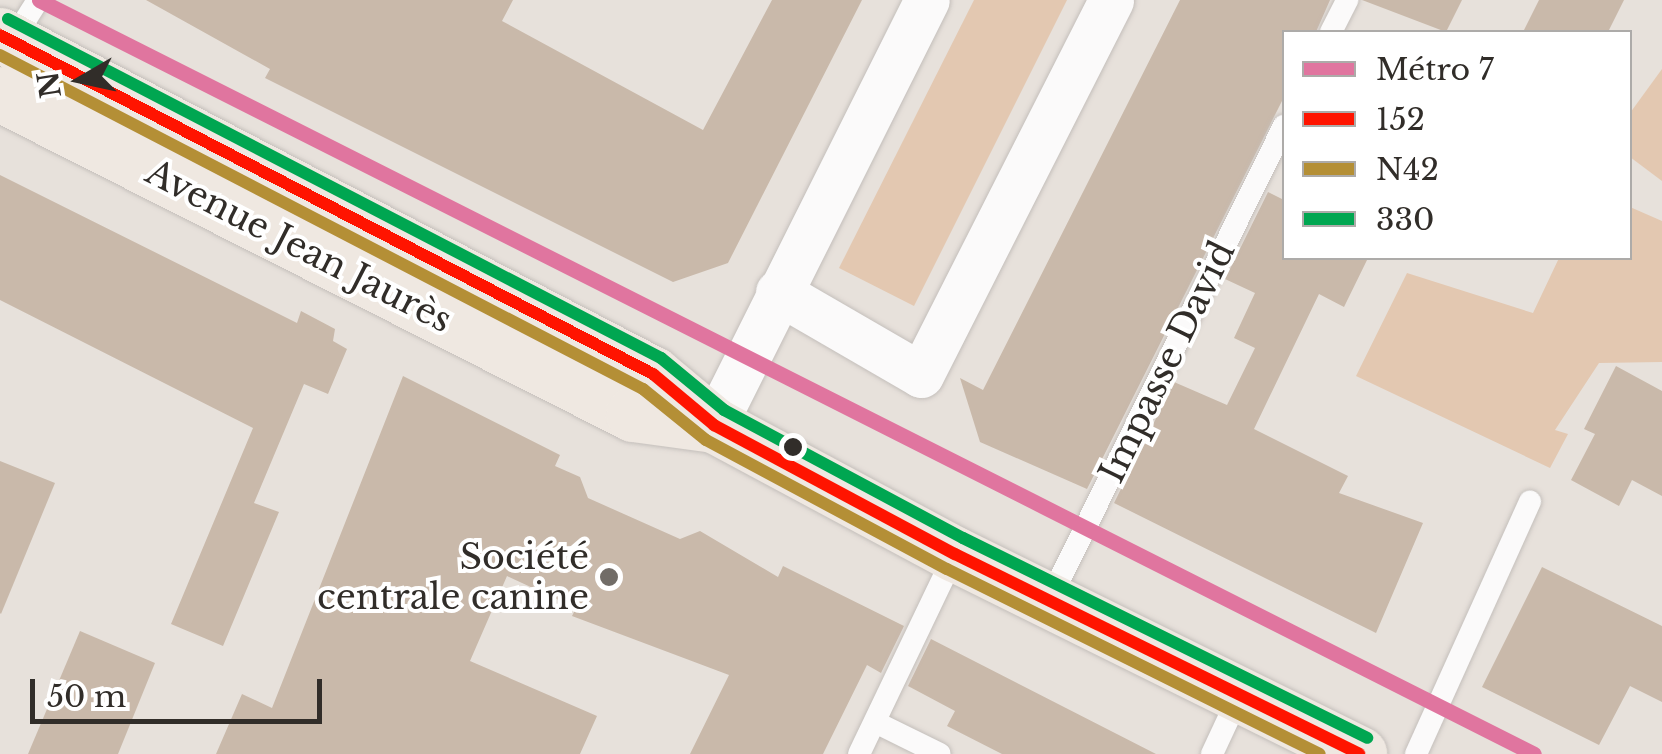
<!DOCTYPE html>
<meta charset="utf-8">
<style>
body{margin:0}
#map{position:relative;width:1662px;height:754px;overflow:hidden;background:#e7e1db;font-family:"Libre Baskerville",serif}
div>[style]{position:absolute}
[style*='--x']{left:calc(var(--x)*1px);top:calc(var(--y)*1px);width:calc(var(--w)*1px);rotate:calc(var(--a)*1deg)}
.green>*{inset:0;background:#e3c8b1}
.building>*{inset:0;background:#c9b9aa}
.roads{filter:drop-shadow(0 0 2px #c4bfbb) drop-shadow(0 0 2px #c4bfbb)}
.lane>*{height:22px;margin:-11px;padding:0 11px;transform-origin:11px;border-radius:11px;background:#fbfafa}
.street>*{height:45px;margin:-22.5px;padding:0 22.5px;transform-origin:22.5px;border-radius:22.5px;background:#fbfafa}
.primary>*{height:55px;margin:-27.5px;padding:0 27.5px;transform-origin:27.5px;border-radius:27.5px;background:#efe8e1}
.bus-1>*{height:12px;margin:-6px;padding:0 6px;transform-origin:6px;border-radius:6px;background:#ff1400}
.bus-2>*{height:12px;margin:-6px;padding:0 6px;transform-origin:6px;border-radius:6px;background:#b48f36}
.bus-3>*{height:12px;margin:-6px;padding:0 6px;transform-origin:6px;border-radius:6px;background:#00a651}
.metro-1>*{height:15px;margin:-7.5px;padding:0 7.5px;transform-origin:7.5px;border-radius:7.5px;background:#e0759f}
.dots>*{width:28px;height:28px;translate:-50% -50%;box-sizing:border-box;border:5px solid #fff;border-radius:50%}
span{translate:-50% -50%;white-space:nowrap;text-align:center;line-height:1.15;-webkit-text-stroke:8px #fff;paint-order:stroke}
.street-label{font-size:35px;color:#312d29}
.poi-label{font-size:35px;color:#312d29}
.right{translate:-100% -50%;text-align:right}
.legend{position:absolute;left:1282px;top:30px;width:350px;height:230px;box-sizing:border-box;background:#fff;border:2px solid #adaba9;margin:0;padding:12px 18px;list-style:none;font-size:30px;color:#312d29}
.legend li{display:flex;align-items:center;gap:20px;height:50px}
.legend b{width:50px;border:2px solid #adaba9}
.north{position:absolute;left:30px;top:30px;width:100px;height:100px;-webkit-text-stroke:8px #fff;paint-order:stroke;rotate:261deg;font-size:28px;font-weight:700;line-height:40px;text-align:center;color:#312d29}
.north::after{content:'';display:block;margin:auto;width:35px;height:45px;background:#312d29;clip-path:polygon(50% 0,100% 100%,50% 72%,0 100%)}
.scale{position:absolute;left:30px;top:679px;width:292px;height:45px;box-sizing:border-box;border:5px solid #312d29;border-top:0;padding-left:12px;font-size:30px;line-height:35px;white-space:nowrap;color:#312d29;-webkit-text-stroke:8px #fff;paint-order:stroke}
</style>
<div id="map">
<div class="green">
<div style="clip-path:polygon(974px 0,1067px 0,914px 306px,839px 268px)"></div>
<div style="clip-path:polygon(1662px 69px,1662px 181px,1630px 157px,1630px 113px)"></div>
<div style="clip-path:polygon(1630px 207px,1662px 221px,1662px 362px,1599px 363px,1555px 430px,1568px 434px,1550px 468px,1356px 376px,1407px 273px,1533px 313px,1559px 258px,1630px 258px)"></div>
</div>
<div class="building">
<div style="clip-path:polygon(146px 0,513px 0,502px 21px,703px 130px,772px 0,862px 0,728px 263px,673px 282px,265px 78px,270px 69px)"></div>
<div style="clip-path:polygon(1180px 0,1330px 0,1316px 32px,1284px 32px,1284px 97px,1087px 489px,980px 442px,960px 378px,983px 390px)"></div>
<div style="clip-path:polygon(1362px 0,1462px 0,1446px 32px)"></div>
<div style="clip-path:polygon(1539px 0,1624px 0,1608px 32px,1523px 32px)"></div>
<div style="clip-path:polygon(0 175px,297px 323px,301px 311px,335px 329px,333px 341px,347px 349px,328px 394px,304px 384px,254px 503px,279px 512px,223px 646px,171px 624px,253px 428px,0 300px)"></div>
<div style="clip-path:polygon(1268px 192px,1284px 200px,1284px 258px,1368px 258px,1344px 307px,1319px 294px,1254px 429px,1348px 476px,1339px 493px,1423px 523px,1376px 633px,1114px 503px,1174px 382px,1227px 405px,1255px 348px,1234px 338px,1255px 293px,1225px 279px)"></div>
<div style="clip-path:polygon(1616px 366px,1662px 391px,1662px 496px,1632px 480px,1619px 506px,1571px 480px,1595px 434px,1584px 429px)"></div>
<div style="clip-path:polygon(403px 376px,560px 455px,555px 466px,580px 477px,588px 498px,680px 539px,700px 531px,778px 577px,783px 566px,904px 626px,881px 673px,867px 665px,823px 754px,690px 754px,729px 675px,572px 616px,576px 608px,507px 576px,470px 661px,597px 716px,580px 754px,216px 754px,242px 694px,272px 708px)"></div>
<div style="clip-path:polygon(0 461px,55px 483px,1px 614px,0 613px)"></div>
<div style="clip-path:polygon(1542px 567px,1662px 626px,1662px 702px,1630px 686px,1599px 745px,1482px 687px)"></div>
<div style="clip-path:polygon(80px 631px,155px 663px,118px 754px,28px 754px)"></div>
<div style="clip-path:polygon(931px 639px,1156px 754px,1002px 754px,947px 726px,955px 711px,908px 686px)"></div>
</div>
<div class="roads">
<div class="lane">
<div style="--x:1331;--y:32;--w:36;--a:-63"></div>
<div style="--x:12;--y:41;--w:49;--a:-57.6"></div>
<div style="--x:1050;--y:599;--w:528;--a:-63.68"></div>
<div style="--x:875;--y:722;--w:72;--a:26.2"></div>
<div style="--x:859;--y:754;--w:222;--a:-64.4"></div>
<div style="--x:1212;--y:754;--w:66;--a:-65"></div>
<div style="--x:1416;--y:754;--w:277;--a:-65.7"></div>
</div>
<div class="street">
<div style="--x:778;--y:292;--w:165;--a:30.1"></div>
<div style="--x:921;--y:375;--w:420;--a:-63.1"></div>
<div style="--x:714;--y:425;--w:475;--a:-63.4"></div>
</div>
<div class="primary">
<div style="--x:0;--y:35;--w:736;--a:27.44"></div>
<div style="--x:653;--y:374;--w:80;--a:39.9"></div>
<div style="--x:714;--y:425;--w:273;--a:28.2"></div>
<div style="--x:955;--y:554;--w:451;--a:26.3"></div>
<div style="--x:0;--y:94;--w:709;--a:26.82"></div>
<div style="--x:633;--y:414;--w:82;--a:7.7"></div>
</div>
</div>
<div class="bus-1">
<div style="--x:0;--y:35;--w:736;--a:27.44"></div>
<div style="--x:653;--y:374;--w:80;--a:39.9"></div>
<div style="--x:714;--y:425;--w:273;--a:28.2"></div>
<div style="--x:955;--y:554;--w:451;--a:26.3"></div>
</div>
<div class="bus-2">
<div style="--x:0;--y:55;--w:725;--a:27.45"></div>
<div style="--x:643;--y:389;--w:81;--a:39"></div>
<div style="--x:706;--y:440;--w:273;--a:28.2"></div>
<div style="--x:947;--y:569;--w:416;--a:26.4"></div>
</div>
<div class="bus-3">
<div style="--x:8;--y:19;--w:736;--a:27.44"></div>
<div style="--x:661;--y:358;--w:82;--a:39.5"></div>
<div style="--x:724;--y:410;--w:271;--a:28.2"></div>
<div style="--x:963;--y:538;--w:451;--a:26.3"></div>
</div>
<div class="metro-1">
<div style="--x:39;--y:0;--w:1674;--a:26.76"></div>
</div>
<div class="dots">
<div style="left:793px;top:447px;background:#312d29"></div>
<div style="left:609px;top:577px;background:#716c67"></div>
</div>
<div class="street-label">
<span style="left:299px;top:246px;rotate:27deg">Avenue Jean Jaurès</span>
<span style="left:1167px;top:362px;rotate:-64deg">Impasse David</span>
</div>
<div class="poi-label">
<span class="right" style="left:589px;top:577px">Société<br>centrale canine</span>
</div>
<ul class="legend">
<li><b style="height:12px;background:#e0759f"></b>Métro 7</li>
<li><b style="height:12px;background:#ff1400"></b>152</li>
<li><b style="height:12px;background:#b48f36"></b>N42</li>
<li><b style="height:12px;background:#00a651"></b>330</li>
</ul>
<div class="north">N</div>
<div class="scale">50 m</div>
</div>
